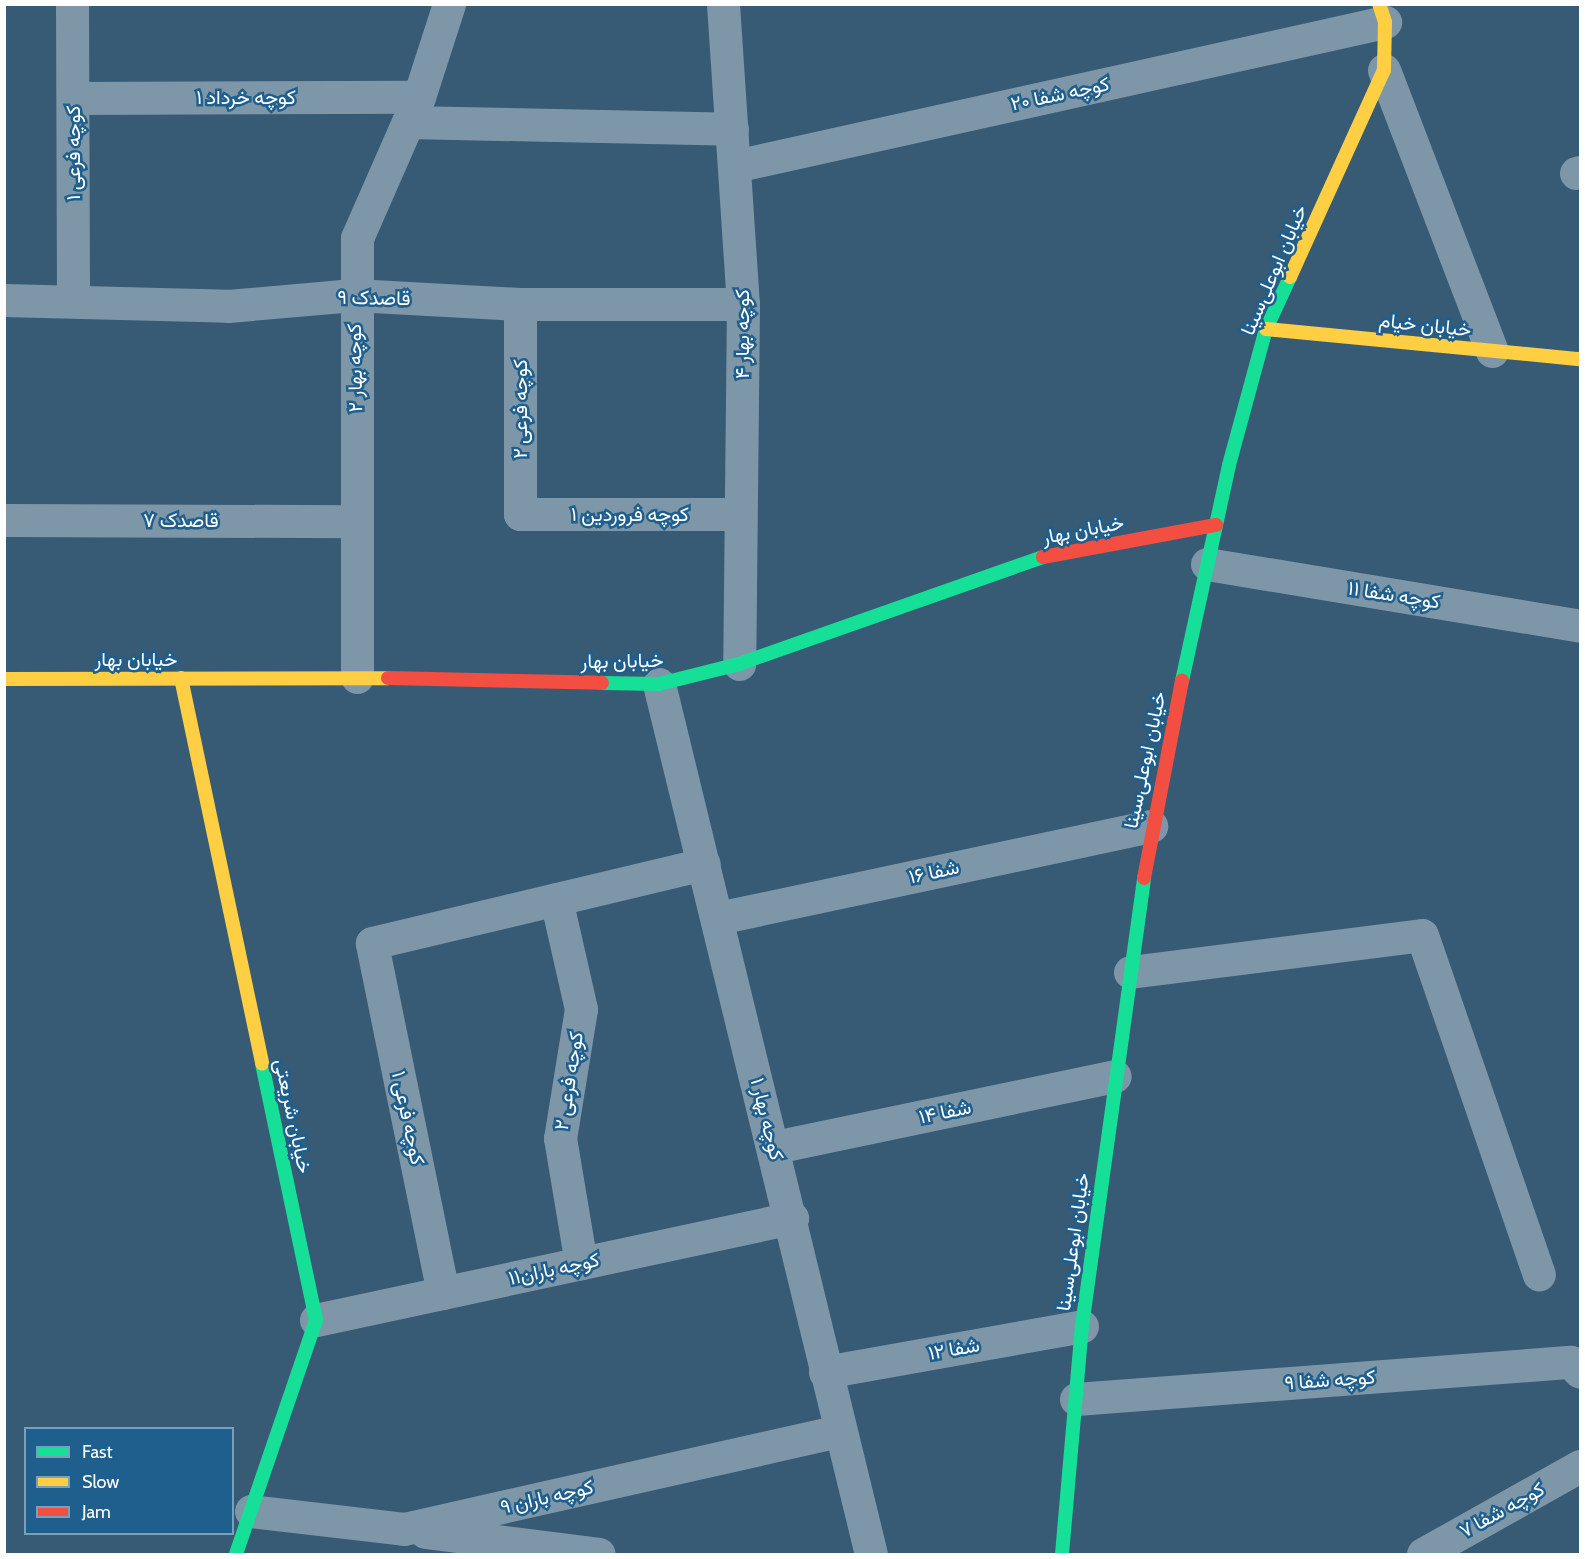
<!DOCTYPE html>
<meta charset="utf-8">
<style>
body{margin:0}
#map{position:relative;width:1585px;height:1559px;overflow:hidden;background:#375b75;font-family:Cabin,Vazirmatn,sans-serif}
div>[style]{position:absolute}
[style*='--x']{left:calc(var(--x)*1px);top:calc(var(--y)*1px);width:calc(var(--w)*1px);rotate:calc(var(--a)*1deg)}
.street>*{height:33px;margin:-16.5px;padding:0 16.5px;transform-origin:16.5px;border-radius:16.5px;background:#7e97a8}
.fast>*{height:14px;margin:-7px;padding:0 7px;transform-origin:7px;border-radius:7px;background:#16e098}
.slow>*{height:14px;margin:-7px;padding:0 7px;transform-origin:7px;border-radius:7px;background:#ffcf43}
.jam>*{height:14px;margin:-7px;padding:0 7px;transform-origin:7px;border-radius:7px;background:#f24e42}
span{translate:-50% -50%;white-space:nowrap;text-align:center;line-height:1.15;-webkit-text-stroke:5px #1e5f8e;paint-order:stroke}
.street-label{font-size:20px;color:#fff}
.frame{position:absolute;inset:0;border:6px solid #fff;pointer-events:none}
.legend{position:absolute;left:24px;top:1427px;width:210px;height:108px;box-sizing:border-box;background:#1e5f8e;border:2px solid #789fbb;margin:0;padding:8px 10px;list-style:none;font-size:18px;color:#fff}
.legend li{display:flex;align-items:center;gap:12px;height:30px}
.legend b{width:30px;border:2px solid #789fbb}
</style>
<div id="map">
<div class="street">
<div style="--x:72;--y:4;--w:297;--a:89.8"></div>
<div style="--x:723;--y:4;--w:301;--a:86.2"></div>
<div style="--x:743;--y:304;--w:360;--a:90.6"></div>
<div style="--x:1384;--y:70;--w:301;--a:69"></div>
<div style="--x:73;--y:98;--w:346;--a:-0.2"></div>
<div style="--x:408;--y:122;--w:324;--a:1.2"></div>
<div style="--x:735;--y:166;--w:666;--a:-12.49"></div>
<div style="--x:1576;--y:173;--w:4;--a:-14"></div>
<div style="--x:4;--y:300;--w:224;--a:1.5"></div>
<div style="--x:228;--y:306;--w:126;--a:-5"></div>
<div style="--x:354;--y:295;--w:166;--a:3.1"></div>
<div style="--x:520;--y:304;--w:223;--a:0"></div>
<div style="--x:520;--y:304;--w:210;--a:90"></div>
<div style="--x:520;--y:514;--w:220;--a:0"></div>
<div style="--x:4;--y:520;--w:353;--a:0.2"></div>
<div style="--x:1207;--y:564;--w:378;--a:9.4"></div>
<div style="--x:357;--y:677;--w:439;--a:-90"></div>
<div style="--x:357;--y:238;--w:154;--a:-66.3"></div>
<div style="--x:419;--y:97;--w:98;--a:-72.1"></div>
<div style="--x:659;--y:684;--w:895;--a:76.31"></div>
<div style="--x:556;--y:899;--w:113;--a:77.2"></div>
<div style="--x:581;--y:1009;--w:131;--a:99.2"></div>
<div style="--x:560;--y:1138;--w:127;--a:80.5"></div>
<div style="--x:718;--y:918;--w:443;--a:-12"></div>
<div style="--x:1130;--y:972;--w:294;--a:-7.2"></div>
<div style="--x:1422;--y:935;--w:359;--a:71"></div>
<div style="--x:775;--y:1147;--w:347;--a:-11.8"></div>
<div style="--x:443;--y:1293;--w:357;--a:-101.5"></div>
<div style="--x:372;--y:943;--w:341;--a:-13.4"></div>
<div style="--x:316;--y:1320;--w:487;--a:-12.1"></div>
<div style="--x:825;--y:1372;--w:261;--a:-10.1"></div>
<div style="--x:1076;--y:1399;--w:496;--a:-4.3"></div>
<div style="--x:1571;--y:1362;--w:13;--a:48"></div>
<div style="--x:251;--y:1511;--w:154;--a:6.7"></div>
<div style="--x:404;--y:1529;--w:447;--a:-12.7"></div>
<div style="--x:425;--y:1532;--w:175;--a:7.2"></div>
<div style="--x:1423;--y:1554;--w:180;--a:-29.3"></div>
</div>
<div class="fast">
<div style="--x:1182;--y:681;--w:221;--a:-77.7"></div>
<div style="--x:1229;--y:465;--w:141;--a:-74.8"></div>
<div style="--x:1266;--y:329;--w:57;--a:-65.2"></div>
<div style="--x:602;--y:683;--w:57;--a:1"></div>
<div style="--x:659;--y:684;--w:82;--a:-14"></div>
<div style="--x:739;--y:664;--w:322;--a:-19.4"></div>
<div style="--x:236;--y:1554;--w:247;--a:-71.1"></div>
<div style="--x:316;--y:1320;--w:262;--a:-101.9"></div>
<div style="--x:1062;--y:1554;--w:229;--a:-85"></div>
<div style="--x:1082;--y:1326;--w:452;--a:-82.1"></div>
</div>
<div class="slow">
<div style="--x:1290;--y:277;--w:227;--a:-65.6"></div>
<div style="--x:1384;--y:70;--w:48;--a:-88.8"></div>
<div style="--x:1385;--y:22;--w:19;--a:-108"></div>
<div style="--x:1266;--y:329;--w:315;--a:5.5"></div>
<div style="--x:181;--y:678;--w:394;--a:78.1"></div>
<div style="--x:4;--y:679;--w:384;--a:-0.1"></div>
</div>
<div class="jam">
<div style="--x:1043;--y:557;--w:176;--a:-10.5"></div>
<div style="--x:388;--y:678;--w:214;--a:1.3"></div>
<div style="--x:1144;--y:878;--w:201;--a:-79.1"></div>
</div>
<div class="street-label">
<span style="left:1060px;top:94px;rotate:-12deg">کوچه شفا ۲۰</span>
<span style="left:246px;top:97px">کوچه خرداد ۱</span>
<span style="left:73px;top:153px;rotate:-90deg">کوچه فرعی ۱</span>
<span style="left:1274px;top:270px;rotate:-67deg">خیابان ابوعلی‌سینا</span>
<span style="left:374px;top:298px;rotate:1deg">قاصدک ۹</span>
<span style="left:1425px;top:325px;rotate:6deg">خیابان خیام</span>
<span style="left:742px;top:334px;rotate:-90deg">کوچه بهار ۴</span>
<span style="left:355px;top:368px;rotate:-91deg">کوچه بهار ۲</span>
<span style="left:520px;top:409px;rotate:-90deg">کوچه فرعی ۲</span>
<span style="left:630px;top:514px">کوچه فروردین ۱</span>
<span style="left:181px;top:520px">قاصدک ۷</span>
<span style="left:1083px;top:530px;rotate:-11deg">خیابان بهار</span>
<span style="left:1394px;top:595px;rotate:9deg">کوچه شفا ۱۱</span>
<span style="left:136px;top:659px">خیابان بهار</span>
<span style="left:622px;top:661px;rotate:-1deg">خیابان بهار</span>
<span style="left:1145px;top:760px;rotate:-78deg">خیابان ابوعلی‌سینا</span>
<span style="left:934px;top:872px;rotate:-12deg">شفا ۱۶</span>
<span style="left:569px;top:1081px;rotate:-81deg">کوچه فرعی ۲</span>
<span style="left:945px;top:1112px;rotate:-12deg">شفا ۱۴</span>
<span style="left:293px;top:1116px;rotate:78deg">خیابان شریعتی</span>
<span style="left:408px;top:1118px;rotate:78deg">کوچه فرعی ۱</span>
<span style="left:767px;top:1119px;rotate:76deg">کوچه بهار ۱</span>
<span style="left:1073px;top:1242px;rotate:-82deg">خیابان ابوعلی‌سینا</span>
<span style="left:554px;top:1269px;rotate:-12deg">کوچه باران۱۱</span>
<span style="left:954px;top:1349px;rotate:-10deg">شفا ۱۲</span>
<span style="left:1330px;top:1380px;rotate:-4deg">کوچه شفا ۹</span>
<span style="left:547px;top:1497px;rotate:-13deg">کوچه باران ۹</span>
<span style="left:1502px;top:1510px;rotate:-29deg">کوچه شفا ۷</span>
</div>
<div class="frame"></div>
<ul class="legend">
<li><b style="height:8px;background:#16e098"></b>Fast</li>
<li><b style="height:8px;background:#ffcf43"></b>Slow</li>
<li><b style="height:8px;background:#f24e42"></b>Jam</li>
</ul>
</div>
